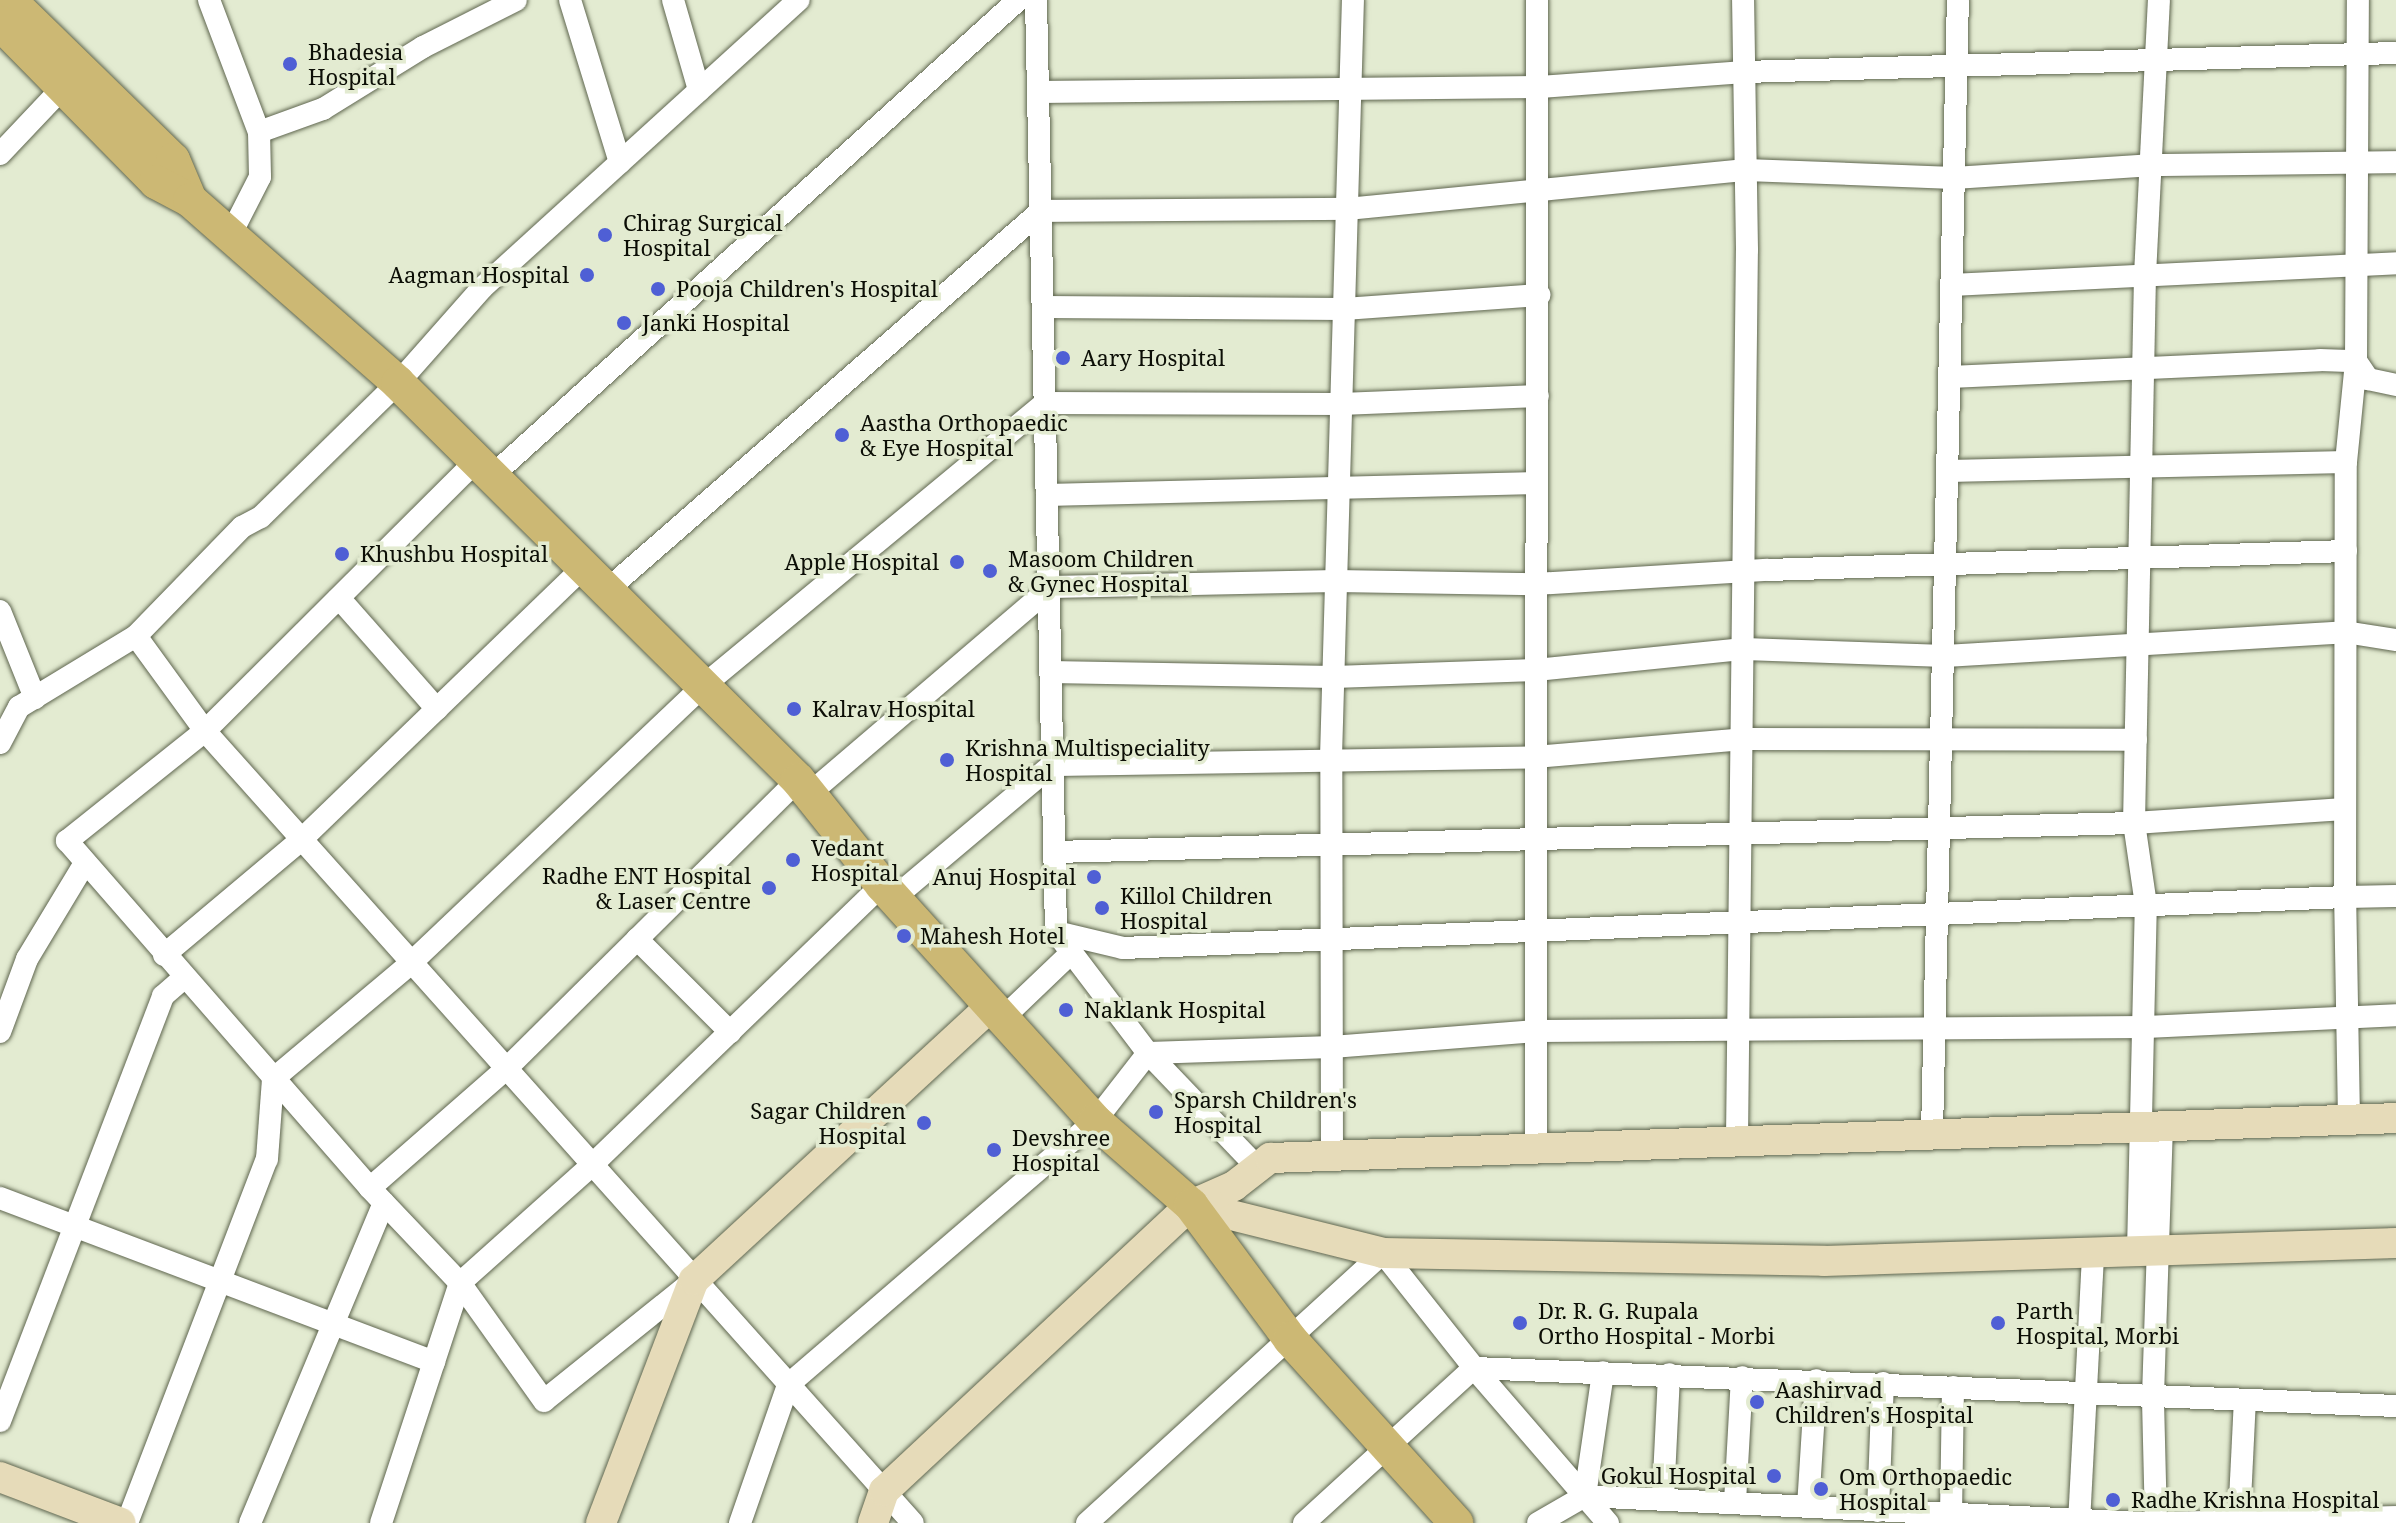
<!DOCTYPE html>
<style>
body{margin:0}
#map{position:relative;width:2396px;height:1523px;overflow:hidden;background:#e3ebd1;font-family:"Noto Serif",serif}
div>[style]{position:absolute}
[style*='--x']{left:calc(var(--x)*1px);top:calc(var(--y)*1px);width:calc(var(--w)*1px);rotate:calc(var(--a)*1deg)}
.roads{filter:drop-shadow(0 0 2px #5f664f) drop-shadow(0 0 2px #5f664f)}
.street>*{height:22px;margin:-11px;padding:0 11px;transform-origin:11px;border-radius:11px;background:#fff}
.secondary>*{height:30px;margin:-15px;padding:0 15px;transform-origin:15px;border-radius:15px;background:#e6dbb9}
.primary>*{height:34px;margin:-17px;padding:0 17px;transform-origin:17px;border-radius:17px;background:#ccb874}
.dots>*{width:22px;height:22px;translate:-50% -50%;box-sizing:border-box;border:4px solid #e3ebd1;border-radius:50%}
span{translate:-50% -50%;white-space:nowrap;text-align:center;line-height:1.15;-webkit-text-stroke:7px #e3ebd1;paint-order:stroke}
.poi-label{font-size:22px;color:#0c0e06}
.left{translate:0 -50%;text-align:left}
.right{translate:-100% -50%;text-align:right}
</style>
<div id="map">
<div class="roads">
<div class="street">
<div style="--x:209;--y:0;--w:141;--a:69.3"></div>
<div style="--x:259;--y:132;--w:45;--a:88.7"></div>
<div style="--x:260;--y:177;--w:66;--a:117"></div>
<div style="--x:570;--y:0;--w:170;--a:72.9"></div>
<div style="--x:673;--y:0;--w:94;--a:73.9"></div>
<div style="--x:1036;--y:0;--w:932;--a:88.77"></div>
<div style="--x:1056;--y:932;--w:152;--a:52.8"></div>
<div style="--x:1148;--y:1053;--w:158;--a:46.3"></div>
<div style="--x:1038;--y:92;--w:502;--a:-0.57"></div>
<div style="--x:1540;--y:87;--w:205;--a:-4.2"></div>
<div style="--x:1744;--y:72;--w:652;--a:-1.67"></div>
<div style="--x:259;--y:132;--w:68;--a:-19.8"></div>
<div style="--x:323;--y:109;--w:118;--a:-31.8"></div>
<div style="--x:423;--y:47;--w:104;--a:-26.8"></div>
<div style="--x:0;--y:154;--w:103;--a:-46.6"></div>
<div style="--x:1952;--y:285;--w:445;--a:-2.8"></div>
<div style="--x:1043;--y:307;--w:301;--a:0.4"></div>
<div style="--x:1344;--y:309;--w:196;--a:-4.1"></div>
<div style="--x:1950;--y:377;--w:370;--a:-2.6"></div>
<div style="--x:2320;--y:360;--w:36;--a:2"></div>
<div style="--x:2356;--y:361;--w:22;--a:56"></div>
<div style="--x:2368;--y:379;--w:29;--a:12"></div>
<div style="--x:1948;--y:471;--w:398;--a:-1.3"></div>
<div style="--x:492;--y:476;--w:709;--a:-42.14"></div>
<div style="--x:1047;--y:495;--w:490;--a:-1.4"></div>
<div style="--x:607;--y:590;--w:576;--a:-41.13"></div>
<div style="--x:1041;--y:211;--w:306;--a:-0.4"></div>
<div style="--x:1347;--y:209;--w:401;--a:-5.6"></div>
<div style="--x:1746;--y:170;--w:208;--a:2.2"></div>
<div style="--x:1954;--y:178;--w:200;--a:-3.7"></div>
<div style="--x:2154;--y:165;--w:242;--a:-0.7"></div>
<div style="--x:339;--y:598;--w:148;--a:48.6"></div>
<div style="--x:0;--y:611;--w:94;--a:68.1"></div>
<div style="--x:136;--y:636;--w:152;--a:-45.8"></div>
<div style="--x:242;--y:527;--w:21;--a:-28"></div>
<div style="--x:261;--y:517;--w:192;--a:-44.4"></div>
<div style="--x:398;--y:383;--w:127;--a:-48.5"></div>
<div style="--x:482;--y:288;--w:428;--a:-42.3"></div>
<div style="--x:1050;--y:672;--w:284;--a:1"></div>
<div style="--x:1334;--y:677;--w:202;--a:-2"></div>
<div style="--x:1536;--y:670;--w:209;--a:-5.8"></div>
<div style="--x:1744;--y:649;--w:201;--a:2"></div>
<div style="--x:1945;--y:656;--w:401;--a:-3.4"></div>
<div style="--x:2345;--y:632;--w:52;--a:8.9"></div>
<div style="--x:0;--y:743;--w:41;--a:-62.2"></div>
<div style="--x:19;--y:707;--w:137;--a:-31.3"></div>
<div style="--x:136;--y:636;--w:117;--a:54"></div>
<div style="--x:205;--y:731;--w:1062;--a:48.21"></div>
<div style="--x:809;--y:794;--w:318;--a:-40.5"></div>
<div style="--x:1051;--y:587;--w:285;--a:-1.2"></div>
<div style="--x:1336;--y:581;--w:200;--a:0.9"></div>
<div style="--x:1536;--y:584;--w:232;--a:-3.5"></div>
<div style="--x:1768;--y:570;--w:578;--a:-1.88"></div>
<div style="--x:1055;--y:852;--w:1079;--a:-1.54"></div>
<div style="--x:2134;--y:823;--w:211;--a:-3.8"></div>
<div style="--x:894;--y:898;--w:207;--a:-40.1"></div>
<div style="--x:1052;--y:765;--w:483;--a:-0.9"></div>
<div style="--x:1535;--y:757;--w:209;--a:-4.9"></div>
<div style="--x:1743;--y:739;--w:393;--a:0.1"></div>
<div style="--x:1056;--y:932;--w:69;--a:13.4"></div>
<div style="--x:1123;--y:948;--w:1223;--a:-2.39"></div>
<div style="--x:2345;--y:897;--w:435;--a:-89.9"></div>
<div style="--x:2346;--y:462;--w:101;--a:-84.3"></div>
<div style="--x:2356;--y:361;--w:361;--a:-89.7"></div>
<div style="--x:637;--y:939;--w:132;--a:45"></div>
<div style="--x:164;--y:955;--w:180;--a:-40"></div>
<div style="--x:302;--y:839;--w:392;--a:-44"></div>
<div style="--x:1003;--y:1018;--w:91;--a:-43.7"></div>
<div style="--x:0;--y:1032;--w:78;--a:-69.7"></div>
<div style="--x:27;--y:959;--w:112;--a:-58.9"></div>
<div style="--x:2349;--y:1119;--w:222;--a:-91"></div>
<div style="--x:2345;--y:897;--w:51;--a:-1.1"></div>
<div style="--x:1932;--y:1133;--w:1133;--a:-88.69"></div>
<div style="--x:1737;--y:1139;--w:889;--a:-89.36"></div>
<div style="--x:1747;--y:250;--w:250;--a:-90.9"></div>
<div style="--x:1536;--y:1146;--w:1146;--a:-89.95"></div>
<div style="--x:1332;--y:1157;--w:400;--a:-90.1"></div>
<div style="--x:1331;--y:757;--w:757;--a:-88.34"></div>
<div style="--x:370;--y:1188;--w:461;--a:-131.1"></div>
<div style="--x:67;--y:841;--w:176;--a:-38.6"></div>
<div style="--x:205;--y:731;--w:384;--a:-44.9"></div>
<div style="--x:0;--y:1198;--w:464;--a:20.7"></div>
<div style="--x:2138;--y:1251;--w:346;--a:-88.7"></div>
<div style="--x:2146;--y:905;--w:83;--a:-98.3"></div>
<div style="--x:2134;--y:823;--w:548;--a:-88.85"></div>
<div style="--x:2145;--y:275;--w:275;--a:-87.1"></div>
<div style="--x:693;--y:1281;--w:191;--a:141.2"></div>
<div style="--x:544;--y:1401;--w:145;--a:-125.4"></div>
<div style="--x:460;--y:1283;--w:131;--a:-133.5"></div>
<div style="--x:370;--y:1188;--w:181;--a:-41.2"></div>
<div style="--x:506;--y:1069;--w:411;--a:-44.7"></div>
<div style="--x:0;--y:1421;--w:455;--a:-69"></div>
<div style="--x:163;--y:996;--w:28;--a:-41"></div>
<div style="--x:1585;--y:1496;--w:125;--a:-81.7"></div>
<div style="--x:1663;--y:1498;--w:124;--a:-87.2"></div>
<div style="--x:1735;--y:1502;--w:125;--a:-86.8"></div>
<div style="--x:1808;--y:1507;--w:127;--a:-86.4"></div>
<div style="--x:1878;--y:1511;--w:128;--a:-87.8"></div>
<div style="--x:1951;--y:1515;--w:128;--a:-89.1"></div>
<div style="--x:2239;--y:1521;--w:121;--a:-87.2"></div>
<div style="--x:127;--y:1523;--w:390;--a:-69"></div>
<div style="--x:267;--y:1159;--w:80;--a:-85.7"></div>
<div style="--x:273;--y:1079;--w:180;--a:-40"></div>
<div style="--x:411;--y:963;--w:402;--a:-43.5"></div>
<div style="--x:703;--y:686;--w:444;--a:-39.6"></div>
<div style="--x:1045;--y:403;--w:296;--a:0.2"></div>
<div style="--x:1341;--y:404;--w:197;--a:-2.3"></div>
<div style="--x:250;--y:1523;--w:347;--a:-67.3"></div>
<div style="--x:381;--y:1523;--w:253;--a:-71.8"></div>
<div style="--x:460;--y:1283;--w:177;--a:-41.8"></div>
<div style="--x:592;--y:1165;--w:403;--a:-44"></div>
<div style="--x:740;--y:1523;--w:146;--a:-70.8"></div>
<div style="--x:788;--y:1385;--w:405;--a:-40.7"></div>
<div style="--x:1095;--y:1121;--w:86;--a:-52.1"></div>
<div style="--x:1148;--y:1053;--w:184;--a:-1.9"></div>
<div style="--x:1332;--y:1047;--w:205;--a:-4.5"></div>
<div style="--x:1536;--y:1031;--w:610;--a:-0.38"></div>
<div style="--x:2146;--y:1027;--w:250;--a:-2.7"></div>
<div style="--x:1087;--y:1523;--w:401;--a:-42.4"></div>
<div style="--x:1383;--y:1253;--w:147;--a:51.6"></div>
<div style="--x:1474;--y:1368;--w:923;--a:2.36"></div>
<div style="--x:1304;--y:1523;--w:230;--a:-42.4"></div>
<div style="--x:1474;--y:1368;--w:205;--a:49.2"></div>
<div style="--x:1538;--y:1523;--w:54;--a:-29.9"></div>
<div style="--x:1585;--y:1496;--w:560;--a:2.77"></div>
<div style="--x:2079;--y:1523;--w:270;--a:-87"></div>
<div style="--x:2156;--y:1523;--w:127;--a:-91.4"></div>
<div style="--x:2153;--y:1396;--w:270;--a:-88.1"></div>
<div style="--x:2168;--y:1523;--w:228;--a:-1.5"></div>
</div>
<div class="secondary">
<div style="--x:1191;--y:1205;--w:198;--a:14"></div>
<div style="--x:1383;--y:1253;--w:441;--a:1"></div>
<div style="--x:1824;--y:1261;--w:572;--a:-1.8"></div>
<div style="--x:0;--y:1477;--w:129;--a:20.8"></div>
<div style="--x:601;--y:1523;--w:260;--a:-69.1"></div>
<div style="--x:694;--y:1280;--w:405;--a:-42.7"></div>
<div style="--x:873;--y:1523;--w:34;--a:-71"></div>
<div style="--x:884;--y:1491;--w:420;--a:-43"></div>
<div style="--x:1191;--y:1205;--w:47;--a:-23.8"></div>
<div style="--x:1234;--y:1186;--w:46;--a:-37.9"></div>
<div style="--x:1270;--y:1158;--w:1127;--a:-2.03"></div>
</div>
<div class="primary">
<div style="--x:9;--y:0;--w:229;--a:44.3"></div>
<div style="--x:173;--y:160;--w:43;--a:67"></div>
<div style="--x:0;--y:23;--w:223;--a:45.5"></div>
<div style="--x:156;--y:182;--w:38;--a:28"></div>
<div style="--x:190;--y:200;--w:277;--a:41.3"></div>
<div style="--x:398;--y:383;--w:564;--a:44.78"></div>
<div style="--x:798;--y:780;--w:134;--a:51.3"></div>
<div style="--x:882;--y:885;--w:318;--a:47.9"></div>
<div style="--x:1095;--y:1121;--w:128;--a:41.2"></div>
<div style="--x:1191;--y:1205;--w:167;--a:53.5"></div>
<div style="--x:1290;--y:1339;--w:248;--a:47.9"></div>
</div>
</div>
<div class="dots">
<div style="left:290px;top:64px;background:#4f5fd5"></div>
<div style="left:605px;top:235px;background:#4f5fd5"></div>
<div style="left:587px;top:275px;background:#4f5fd5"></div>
<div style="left:658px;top:289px;background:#4f5fd5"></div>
<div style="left:624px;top:323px;background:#4f5fd5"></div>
<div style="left:1063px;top:358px;background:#4f5fd5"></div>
<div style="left:842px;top:435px;background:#4f5fd5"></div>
<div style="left:342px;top:554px;background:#4f5fd5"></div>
<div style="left:957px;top:562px;background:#4f5fd5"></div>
<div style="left:990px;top:571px;background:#4f5fd5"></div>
<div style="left:794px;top:709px;background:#4f5fd5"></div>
<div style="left:947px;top:760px;background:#4f5fd5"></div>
<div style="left:793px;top:860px;background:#4f5fd5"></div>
<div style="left:1094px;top:877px;background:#4f5fd5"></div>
<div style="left:769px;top:888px;background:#4f5fd5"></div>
<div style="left:1102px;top:908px;background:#4f5fd5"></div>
<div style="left:904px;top:936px;background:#4f5fd5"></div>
<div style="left:1066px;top:1010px;background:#4f5fd5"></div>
<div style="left:1156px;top:1112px;background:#4f5fd5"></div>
<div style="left:924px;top:1123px;background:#4f5fd5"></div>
<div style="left:994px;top:1150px;background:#4f5fd5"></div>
<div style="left:1520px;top:1323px;background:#4f5fd5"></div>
<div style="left:1998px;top:1323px;background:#4f5fd5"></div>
<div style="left:1757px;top:1402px;background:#4f5fd5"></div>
<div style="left:1774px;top:1476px;background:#4f5fd5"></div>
<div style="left:1821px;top:1489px;background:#4f5fd5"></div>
<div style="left:2113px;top:1500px;background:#4f5fd5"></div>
</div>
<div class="poi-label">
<span class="left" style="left:308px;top:64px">Bhadesia<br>Hospital</span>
<span class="left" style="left:623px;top:235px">Chirag Surgical<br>Hospital</span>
<span class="right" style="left:569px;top:275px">Aagman Hospital</span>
<span class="left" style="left:676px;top:289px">Pooja Children's Hospital</span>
<span class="left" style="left:642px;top:323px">Janki Hospital</span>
<span class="left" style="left:1081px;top:358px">Aary Hospital</span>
<span class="left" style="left:860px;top:435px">Aastha Orthopaedic<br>&amp; Eye Hospital</span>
<span class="left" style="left:360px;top:554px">Khushbu Hospital</span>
<span class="left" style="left:1008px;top:571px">Masoom Children<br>&amp; Gynec Hospital</span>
<span class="right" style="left:939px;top:562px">Apple Hospital</span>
<span class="left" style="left:812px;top:709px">Kalrav Hospital</span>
<span class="left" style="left:965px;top:760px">Krishna Multispeciality<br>Hospital</span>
<span class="left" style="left:811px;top:860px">Vedant<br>Hospital</span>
<span class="right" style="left:751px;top:888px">Radhe ENT Hospital<br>&amp; Laser Centre</span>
<span class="right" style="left:1076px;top:877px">Anuj Hospital</span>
<span class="left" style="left:1120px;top:908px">Killol Children<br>Hospital</span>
<span class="left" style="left:920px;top:936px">Mahesh Hotel</span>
<span class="left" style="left:1084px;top:1010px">Naklank Hospital</span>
<span class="left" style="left:1174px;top:1112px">Sparsh Children's<br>Hospital</span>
<span class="right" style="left:906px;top:1123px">Sagar Children<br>Hospital</span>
<span class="left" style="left:1012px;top:1150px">Devshree<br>Hospital</span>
<span class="left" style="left:1538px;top:1323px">Dr. R. G. Rupala<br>Ortho Hospital - Morbi</span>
<span class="left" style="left:2016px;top:1323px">Parth<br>Hospital, Morbi</span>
<span class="left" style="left:1775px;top:1402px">Aashirvad<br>Children's Hospital</span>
<span class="right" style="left:1756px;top:1476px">Gokul Hospital</span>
<span class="left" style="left:1839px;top:1489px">Om Orthopaedic<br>Hospital</span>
<span class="left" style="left:2131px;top:1500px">Radhe Krishna Hospital</span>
</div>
</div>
